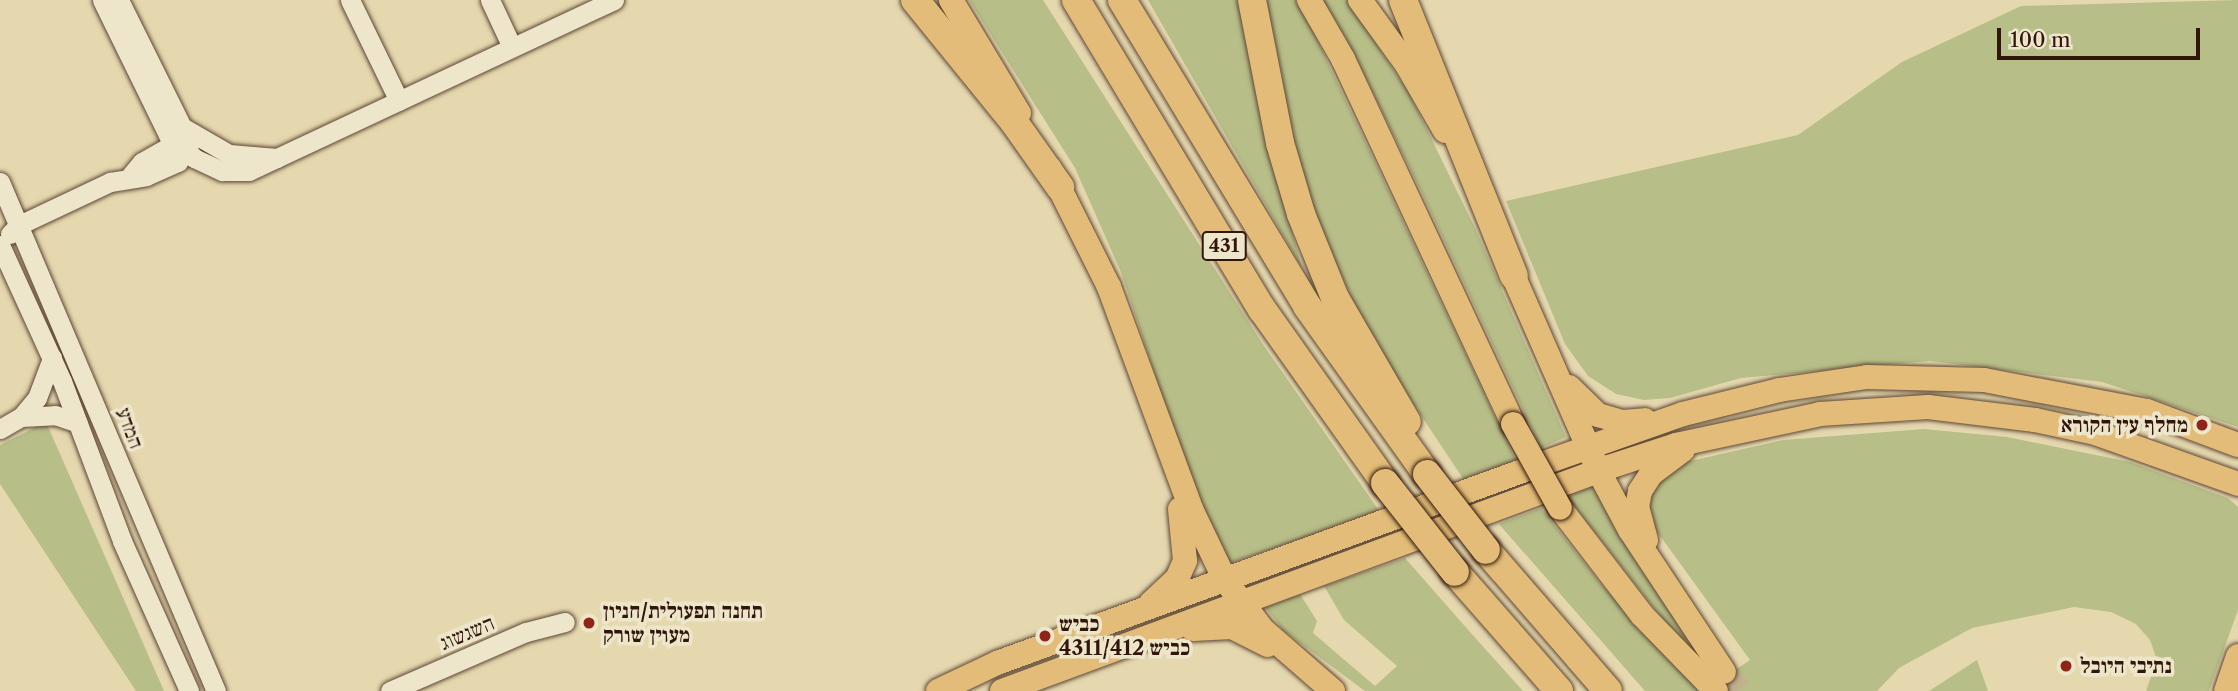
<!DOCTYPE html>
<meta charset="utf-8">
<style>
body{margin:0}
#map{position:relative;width:2238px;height:691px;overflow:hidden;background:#e5d8af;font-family:"Libre Caslon Text","Frank Ruhl Libre",serif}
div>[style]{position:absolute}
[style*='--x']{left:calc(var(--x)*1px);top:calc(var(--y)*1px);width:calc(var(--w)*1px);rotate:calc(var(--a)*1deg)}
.green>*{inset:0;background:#b7be88}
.major-tunnel>*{height:24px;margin-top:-12px;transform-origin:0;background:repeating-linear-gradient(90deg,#c1b18e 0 24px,transparent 0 36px)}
.roads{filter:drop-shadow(0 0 2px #5e4634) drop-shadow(0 0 2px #5e4634)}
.minor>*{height:19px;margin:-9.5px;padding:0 9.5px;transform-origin:9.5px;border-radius:9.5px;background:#eee6cb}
.major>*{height:24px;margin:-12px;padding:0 12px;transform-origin:12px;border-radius:12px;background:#e2bc78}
.highway>*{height:28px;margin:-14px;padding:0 14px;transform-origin:14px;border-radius:14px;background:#e2bc78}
.bridges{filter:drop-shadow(0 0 2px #31160b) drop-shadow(0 0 2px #31160b)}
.major-bridge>*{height:24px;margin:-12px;padding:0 12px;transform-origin:12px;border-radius:12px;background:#e2bc78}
.highway-bridge>*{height:28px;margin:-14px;padding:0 14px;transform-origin:14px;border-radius:14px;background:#e2bc78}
.dots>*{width:19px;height:19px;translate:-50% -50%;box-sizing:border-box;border:4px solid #eee6cb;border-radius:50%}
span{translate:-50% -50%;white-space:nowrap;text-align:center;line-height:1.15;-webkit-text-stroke:7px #eee6cb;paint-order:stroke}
.shield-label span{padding:2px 5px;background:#eee6cb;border:2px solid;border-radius:5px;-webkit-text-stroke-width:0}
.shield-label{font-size:19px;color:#31160b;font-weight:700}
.poi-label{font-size:21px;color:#31160b;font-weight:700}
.right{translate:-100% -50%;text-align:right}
.left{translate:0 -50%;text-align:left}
.street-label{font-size:21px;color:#31160b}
.scale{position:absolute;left:1997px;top:28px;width:203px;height:32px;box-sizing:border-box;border:4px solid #31160b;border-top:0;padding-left:9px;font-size:21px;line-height:24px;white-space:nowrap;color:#31160b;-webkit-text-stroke:5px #eee6cb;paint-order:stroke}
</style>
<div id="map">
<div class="green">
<div style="clip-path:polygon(969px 0,1043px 0,1264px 346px,1380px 512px,1227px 564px,1178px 444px,1121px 272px,1075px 168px)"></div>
<div style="clip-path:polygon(1148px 0,1239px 0,1263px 129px,1302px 268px)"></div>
<div style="clip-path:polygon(1262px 0,1297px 0,1304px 12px,1516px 461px,1464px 480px,1371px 340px,1320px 229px,1294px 148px)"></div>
<div style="clip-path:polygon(1320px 0,1347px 0,1409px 93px,1475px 228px,1566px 437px,1541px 448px,1423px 195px,1356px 58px)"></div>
<div style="clip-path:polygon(2238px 0,2238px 427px,2102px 382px,1930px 361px,1741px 378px,1670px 398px,1644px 400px,1616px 394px,1588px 376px,1565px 344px,1506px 201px,1798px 135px,1902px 62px,2021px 6px)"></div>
<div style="clip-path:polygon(46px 422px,164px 691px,136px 691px,0 484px,0 445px)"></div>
<div style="clip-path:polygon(1924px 429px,2007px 437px,2130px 462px,2228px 498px,2238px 507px,2238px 610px,2209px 691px,2146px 691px,2157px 660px,2150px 640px,2136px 624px,2111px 612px,2074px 607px,1972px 628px,1899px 668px,1877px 691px,1734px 691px,1719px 681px,1750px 660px,1653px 526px,1647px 504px,1653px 486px,1682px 463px,1783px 440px)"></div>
<div style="clip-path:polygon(1597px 485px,1647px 578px,1689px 639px,1680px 641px,1566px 495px)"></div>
<div style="clip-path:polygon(1541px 508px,1600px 583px,1699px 691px,1645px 691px,1499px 524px)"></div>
<div style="clip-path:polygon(1405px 558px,1470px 632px,1523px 691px,1365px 691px,1284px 631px,1265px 607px,1300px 594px,1317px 621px,1313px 633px,1375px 686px,1397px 666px,1344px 620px,1324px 586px)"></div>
<div style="clip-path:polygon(1977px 660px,1988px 691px,1929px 691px)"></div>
</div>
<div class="major-tunnel">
<div style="--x:1724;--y:672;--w:25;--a:50"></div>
</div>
<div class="roads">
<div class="minor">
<div style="--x:102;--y:0;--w:150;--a:63.9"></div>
<div style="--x:168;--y:135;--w:35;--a:41"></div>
<div style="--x:194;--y:158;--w:31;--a:25"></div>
<div style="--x:222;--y:171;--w:27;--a:0"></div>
<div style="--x:249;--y:171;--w:403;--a:-25.1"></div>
<div style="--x:119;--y:0;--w:142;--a:63.6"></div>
<div style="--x:182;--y:127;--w:54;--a:29.9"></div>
<div style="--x:229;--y:154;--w:48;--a:4.8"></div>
<div style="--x:350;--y:0;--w:112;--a:64.1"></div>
<div style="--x:490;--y:0;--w:50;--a:65"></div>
<div style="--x:131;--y:175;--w:17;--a:-50"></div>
<div style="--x:142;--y:162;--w:48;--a:-29.7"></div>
<div style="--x:0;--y:182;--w:553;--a:67.01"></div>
<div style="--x:10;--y:234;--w:13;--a:-45"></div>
<div style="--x:19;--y:225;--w:101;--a:-25.3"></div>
<div style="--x:110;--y:182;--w:36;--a:-9"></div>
<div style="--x:146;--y:176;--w:35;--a:-24"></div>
<div style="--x:178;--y:162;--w:25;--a:-58"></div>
<div style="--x:0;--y:245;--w:149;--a:65.5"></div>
<div style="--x:62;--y:381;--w:171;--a:69.4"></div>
<div style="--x:122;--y:541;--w:164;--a:65.9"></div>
<div style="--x:21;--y:417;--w:34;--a:-3"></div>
<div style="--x:55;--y:415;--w:24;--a:19"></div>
<div style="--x:0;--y:429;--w:24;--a:-30"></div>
<div style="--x:21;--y:417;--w:25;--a:-50"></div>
<div style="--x:37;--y:398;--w:43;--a:-69.4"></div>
<div style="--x:390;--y:691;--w:148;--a:-23.5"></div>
<div style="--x:526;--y:632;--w:40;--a:-14.4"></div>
</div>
<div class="major">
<div style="--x:951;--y:0;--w:132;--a:59"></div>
<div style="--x:1309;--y:0;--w:68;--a:60"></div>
<div style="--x:1343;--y:59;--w:403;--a:65"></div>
<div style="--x:1360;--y:0;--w:80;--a:54.1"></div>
<div style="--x:1407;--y:65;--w:76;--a:60.1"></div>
<div style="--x:1050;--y:169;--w:132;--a:63.4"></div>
<div style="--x:1109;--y:287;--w:237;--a:69.7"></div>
<div style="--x:1191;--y:509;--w:79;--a:64.4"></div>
<div style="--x:1225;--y:580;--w:63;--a:52.8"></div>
<div style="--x:1263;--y:630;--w:93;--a:41.1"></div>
<div style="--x:1506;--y:259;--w:230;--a:66.4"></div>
<div style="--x:1598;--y:470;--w:68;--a:61.9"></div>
<div style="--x:1630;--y:530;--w:170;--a:56.5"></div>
<div style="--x:1569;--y:387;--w:40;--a:44"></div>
<div style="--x:1598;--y:415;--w:26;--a:16"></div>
<div style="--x:1623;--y:422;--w:22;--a:-5"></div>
<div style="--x:1560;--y:508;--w:135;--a:52.5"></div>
<div style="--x:1642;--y:615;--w:106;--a:45.8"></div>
<div style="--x:1646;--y:540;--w:34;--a:-105"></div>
<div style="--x:1637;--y:507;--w:16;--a:-79"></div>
<div style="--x:1640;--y:491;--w:20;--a:-57"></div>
<div style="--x:1651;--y:474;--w:40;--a:-37"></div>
<div style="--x:1151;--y:603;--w:35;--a:-43"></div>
<div style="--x:1177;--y:579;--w:20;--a:-66"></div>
<div style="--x:1185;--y:561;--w:52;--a:-95.5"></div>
<div style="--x:1193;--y:629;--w:39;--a:-3"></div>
<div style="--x:1232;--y:627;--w:40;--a:26.6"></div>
<div style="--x:938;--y:691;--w:65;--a:-25.4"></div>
<div style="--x:997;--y:663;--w:582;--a:-20.08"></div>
<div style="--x:1544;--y:463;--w:147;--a:-19.4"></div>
<div style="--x:1683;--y:414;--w:99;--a:-14"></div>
<div style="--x:1779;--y:390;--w:89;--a:-8.4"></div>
<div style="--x:1867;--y:377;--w:117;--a:1.5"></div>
<div style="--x:1984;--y:380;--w:166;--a:10.8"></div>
<div style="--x:2147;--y:411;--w:97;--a:20.5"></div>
<div style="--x:1002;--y:691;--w:647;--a:-20.26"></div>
<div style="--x:1609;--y:467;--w:71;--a:-18.2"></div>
<div style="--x:1676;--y:445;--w:147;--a:-12.1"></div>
<div style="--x:1820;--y:414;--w:108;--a:-3.7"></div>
<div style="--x:1928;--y:407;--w:108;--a:6.9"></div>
<div style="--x:2035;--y:420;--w:61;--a:12.2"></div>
<div style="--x:2095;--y:433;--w:152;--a:19.6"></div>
<div style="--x:2226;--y:691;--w:37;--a:-71"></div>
</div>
<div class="highway">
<div style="--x:915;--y:0;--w:157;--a:50.9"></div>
<div style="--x:1014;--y:122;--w:80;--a:54.7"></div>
<div style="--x:1076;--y:0;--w:361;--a:59"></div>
<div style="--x:1262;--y:309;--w:213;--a:54.7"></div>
<div style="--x:1122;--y:0;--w:358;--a:58.8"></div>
<div style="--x:1307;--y:306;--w:206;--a:54.5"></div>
<div style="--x:1252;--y:0;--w:146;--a:78.9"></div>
<div style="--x:1280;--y:143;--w:74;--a:73.5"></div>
<div style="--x:1301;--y:214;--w:91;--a:68"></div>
<div style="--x:1335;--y:298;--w:143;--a:59.9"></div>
<div style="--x:1403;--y:0;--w:297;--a:68.1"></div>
<div style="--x:1486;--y:550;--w:186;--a:49.1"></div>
<div style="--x:1455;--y:572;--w:158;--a:48.8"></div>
</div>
</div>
<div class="bridges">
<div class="major-bridge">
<div style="--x:1513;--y:424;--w:96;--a:60.8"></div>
</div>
<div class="highway-bridge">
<div style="--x:1427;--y:474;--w:96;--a:52.2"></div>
<div style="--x:1385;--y:483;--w:113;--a:51.8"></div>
</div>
</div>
<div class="dots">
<div style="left:2202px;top:425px;background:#8f2418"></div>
<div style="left:589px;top:623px;background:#8f2418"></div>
<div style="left:1045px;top:636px;background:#8f2418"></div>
<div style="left:2066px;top:666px;background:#8f2418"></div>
</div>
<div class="shield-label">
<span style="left:1224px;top:246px">431</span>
</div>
<div class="poi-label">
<span class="right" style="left:2188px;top:425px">מחלף עין הקורא</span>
<span class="left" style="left:603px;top:623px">תחנה תפעולית/חניון<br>מעוין שורק</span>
<span class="left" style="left:1059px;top:636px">כביש<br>4311/כביש 412</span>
<span class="left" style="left:2080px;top:666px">נתיבי היובל</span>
</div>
<div class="street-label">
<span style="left:130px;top:428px;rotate:69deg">המדע</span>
<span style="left:467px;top:633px;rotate:-23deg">השגשוג</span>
</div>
<div class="scale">100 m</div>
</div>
